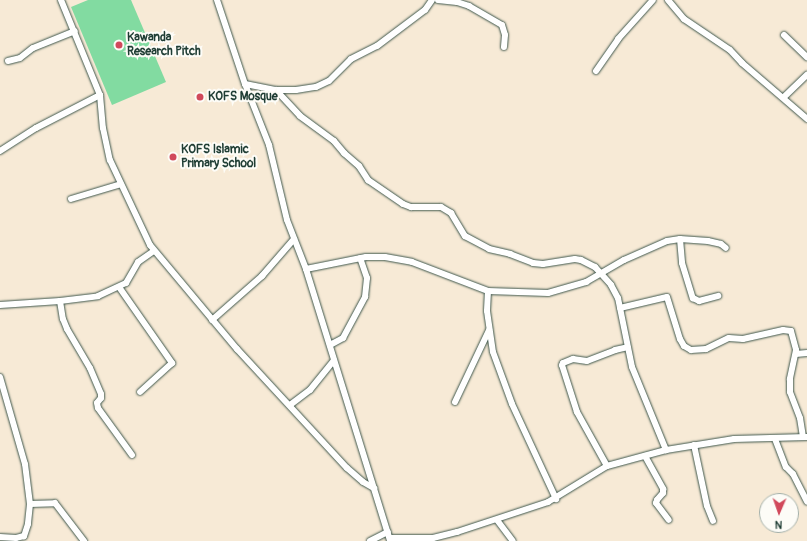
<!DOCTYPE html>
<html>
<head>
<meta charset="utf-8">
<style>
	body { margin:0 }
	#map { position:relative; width:807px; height:541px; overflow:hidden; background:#f7ead6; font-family:Pangolin,sans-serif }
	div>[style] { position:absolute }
	.green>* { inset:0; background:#82dba1 }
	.roads { filter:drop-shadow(0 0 1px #3f574c) drop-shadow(0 0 1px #3f574c) }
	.minor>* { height:6px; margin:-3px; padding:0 3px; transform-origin:3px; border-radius:3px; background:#fff }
	.dots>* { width:11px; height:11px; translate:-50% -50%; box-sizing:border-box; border:2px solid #fdfcf7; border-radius:50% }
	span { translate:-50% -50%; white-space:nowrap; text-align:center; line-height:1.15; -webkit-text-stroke:4px #fdfcf7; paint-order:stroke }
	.poi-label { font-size:12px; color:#1f3d34; font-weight:700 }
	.left { translate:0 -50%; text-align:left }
	.north { position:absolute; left:759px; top:493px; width:40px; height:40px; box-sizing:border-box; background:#fdfcf7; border:1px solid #a4b0a9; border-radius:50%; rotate:182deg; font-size:11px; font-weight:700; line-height:16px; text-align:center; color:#1f3d34 }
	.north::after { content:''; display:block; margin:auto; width:14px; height:18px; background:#d1495b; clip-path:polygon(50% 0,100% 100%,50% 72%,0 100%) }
</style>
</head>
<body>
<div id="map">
	<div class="green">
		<div style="clip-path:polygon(88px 0,131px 0,166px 82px,112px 105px,71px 7px)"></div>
	</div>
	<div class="roads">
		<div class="minor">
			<div style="left:61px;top:0;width:103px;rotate:67.7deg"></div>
			<div style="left:100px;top:95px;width:33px;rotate:85deg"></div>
			<div style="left:103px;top:128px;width:33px;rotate:78deg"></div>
			<div style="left:110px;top:160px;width:94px;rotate:64.8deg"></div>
			<div style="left:150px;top:245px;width:136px;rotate:50.1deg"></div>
			<div style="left:237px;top:349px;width:162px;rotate:47.3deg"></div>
			<div style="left:347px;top:468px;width:21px;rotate:41deg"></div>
			<div style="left:363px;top:482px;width:13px;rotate:29deg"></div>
			<div style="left:217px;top:0;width:89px;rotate:71.6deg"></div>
			<div style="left:245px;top:84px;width:66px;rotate:68.5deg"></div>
			<div style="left:269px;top:145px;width:77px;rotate:76.5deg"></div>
			<div style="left:287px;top:220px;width:53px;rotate:68.8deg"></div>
			<div style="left:306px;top:269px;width:285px;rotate:72.8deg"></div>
			<div style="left:438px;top:0;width:19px;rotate:6deg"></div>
			<div style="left:457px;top:2px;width:13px;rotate:18deg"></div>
			<div style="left:469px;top:6px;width:38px;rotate:30deg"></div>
			<div style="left:502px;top:25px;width:10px;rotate:73deg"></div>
			<div style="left:505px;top:35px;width:12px;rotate:95deg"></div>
			<div style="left:668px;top:0;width:25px;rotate:50deg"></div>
			<div style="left:684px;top:19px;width:55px;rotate:34deg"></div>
			<div style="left:730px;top:50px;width:18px;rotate:47deg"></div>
			<div style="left:742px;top:63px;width:86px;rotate:40.7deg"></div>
			<div style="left:784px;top:35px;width:32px;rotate:44deg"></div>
			<div style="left:8px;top:61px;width:12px;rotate:-14deg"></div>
			<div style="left:20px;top:58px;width:16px;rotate:-38deg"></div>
			<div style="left:33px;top:48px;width:45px;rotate:-22deg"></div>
			<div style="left:596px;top:71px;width:39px;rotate:-55deg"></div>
			<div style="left:618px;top:39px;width:52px;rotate:-48.1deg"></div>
			<div style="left:245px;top:84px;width:32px;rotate:11deg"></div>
			<div style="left:276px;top:90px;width:20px"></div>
			<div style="left:296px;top:90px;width:20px;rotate:-9deg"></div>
			<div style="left:316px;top:87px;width:14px;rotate:-25deg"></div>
			<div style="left:329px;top:81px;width:31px;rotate:-45deg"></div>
			<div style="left:351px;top:59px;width:29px;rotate:-27deg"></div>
			<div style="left:377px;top:46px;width:60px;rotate:-36.9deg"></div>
			<div style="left:425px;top:10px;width:12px;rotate:-55deg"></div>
			<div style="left:276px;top:90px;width:35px;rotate:47deg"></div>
			<div style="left:300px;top:116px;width:42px;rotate:36.3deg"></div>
			<div style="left:334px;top:141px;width:16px;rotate:50deg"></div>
			<div style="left:344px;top:153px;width:20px;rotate:41deg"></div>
			<div style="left:359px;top:166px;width:17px;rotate:57deg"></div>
			<div style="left:368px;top:180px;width:42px;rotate:34.4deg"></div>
			<div style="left:403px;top:204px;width:9px;rotate:21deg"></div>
			<div style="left:411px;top:207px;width:30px"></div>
			<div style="left:441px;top:207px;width:12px;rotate:31deg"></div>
			<div style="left:451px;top:213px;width:27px;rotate:59deg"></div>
			<div style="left:465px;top:236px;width:27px;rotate:28deg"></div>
			<div style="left:489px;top:249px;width:22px;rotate:13deg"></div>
			<div style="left:510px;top:254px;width:25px;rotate:21deg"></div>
			<div style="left:533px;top:263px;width:10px;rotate:6deg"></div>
			<div style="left:543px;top:264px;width:32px;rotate:-9deg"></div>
			<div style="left:575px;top:259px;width:6px;rotate:9deg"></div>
			<div style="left:581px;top:260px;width:16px;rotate:27deg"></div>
			<div style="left:595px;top:267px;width:24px;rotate:48deg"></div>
			<div style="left:611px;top:285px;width:15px;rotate:62deg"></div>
			<div style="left:618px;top:298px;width:70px;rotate:78.5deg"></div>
			<div style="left:632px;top:367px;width:90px;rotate:67.7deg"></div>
			<div style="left:784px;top:97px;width:32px;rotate:-44deg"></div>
			<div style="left:0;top:151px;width:43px;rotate:-32.6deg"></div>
			<div style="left:36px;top:128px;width:72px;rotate:-27.3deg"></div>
			<div style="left:71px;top:199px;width:52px;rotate:-16.7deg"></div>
			<div style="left:680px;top:239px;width:24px;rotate:85deg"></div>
			<div style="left:682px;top:263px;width:37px;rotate:73deg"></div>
			<div style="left:693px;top:298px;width:7px;rotate:27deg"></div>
			<div style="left:699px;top:301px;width:20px;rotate:-15deg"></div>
			<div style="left:306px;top:269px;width:61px;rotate:-11.3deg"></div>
			<div style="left:366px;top:257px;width:19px"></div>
			<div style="left:385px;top:257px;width:27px;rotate:10deg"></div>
			<div style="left:412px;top:262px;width:81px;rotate:20.9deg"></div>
			<div style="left:488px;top:291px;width:60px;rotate:1.9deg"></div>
			<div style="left:548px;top:293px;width:40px;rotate:-16deg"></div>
			<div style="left:586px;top:282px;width:44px;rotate:-30.1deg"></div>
			<div style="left:624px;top:260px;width:47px;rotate:-23.8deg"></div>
			<div style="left:667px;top:241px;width:13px;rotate:-9deg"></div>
			<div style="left:680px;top:239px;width:28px;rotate:4deg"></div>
			<div style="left:708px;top:241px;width:13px;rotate:13deg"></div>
			<div style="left:721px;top:244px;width:6px;rotate:39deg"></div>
			<div style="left:119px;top:287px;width:93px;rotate:55.1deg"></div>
			<div style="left:172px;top:363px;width:43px;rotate:137.8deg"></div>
			<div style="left:488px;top:291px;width:20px;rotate:93deg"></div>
			<div style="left:487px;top:311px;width:41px;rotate:81.7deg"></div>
			<div style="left:493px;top:352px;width:55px;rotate:69.9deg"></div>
			<div style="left:512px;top:404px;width:105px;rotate:65.1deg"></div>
			<div style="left:60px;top:301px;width:18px;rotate:81deg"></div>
			<div style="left:63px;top:319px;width:11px;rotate:68deg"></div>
			<div style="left:67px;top:329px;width:45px;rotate:59.5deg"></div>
			<div style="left:90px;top:368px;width:28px;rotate:67deg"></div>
			<div style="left:101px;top:394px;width:4px;rotate:90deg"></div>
			<div style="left:101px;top:398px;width:6px;rotate:129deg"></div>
			<div style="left:97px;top:403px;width:5px;rotate:79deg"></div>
			<div style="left:98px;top:408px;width:58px;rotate:54.1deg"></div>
			<div style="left:0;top:305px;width:60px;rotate:-3.8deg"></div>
			<div style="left:60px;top:301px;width:38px;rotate:-7deg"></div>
			<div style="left:98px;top:296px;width:31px;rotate:-25deg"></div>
			<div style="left:126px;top:283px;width:24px;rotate:-60deg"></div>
			<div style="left:138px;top:262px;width:19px;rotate:-35deg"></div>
			<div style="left:620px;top:308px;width:48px;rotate:-13.2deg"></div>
			<div style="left:667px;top:297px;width:44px;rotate:72.8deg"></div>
			<div style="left:680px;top:339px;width:8px;rotate:60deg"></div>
			<div style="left:684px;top:346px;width:8px;rotate:30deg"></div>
			<div style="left:691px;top:350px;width:15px;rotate:-4deg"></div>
			<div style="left:706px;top:349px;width:25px;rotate:-26deg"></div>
			<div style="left:729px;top:338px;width:14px;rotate:4deg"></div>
			<div style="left:743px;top:339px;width:41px;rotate:-12.7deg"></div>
			<div style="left:783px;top:330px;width:8px;rotate:7deg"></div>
			<div style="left:791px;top:331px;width:20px;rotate:75deg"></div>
			<div style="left:796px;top:350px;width:30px;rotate:102deg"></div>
			<div style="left:790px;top:379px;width:13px;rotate:90deg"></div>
			<div style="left:790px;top:392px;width:28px;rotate:69deg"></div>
			<div style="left:800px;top:418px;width:19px;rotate:81deg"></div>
			<div style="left:212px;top:320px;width:67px;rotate:-41.3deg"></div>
			<div style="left:262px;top:276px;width:49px;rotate:-49.1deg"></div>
			<div style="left:330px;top:345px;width:15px;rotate:-28deg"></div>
			<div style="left:343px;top:338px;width:47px;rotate:-61.8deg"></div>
			<div style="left:365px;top:297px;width:19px;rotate:-84deg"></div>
			<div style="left:367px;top:278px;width:21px;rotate:-109deg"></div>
			<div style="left:796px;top:354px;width:11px;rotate:-5deg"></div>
			<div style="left:0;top:377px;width:91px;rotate:74deg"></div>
			<div style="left:25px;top:464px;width:40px;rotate:82.9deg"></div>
			<div style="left:30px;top:504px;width:20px;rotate:96deg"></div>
			<div style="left:28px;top:524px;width:13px;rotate:108deg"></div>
			<div style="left:24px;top:536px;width:8px;rotate:166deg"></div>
			<div style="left:16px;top:538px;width:16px;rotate:-176deg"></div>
			<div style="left:455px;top:402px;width:80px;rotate:-64.7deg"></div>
			<div style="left:290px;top:405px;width:25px;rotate:-37deg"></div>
			<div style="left:310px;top:390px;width:38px;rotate:-51deg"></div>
			<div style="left:775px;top:439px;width:30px;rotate:69deg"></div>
			<div style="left:786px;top:467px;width:10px;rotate:45deg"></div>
			<div style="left:793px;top:474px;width:31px;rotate:63deg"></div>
			<div style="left:694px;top:445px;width:62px;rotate:78deg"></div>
			<div style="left:707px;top:506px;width:16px;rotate:68deg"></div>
			<div style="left:645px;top:456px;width:38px;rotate:61deg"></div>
			<div style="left:663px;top:489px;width:4px;rotate:90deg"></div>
			<div style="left:663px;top:493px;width:9px;rotate:131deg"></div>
			<div style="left:657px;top:500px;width:3px;rotate:108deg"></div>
			<div style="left:656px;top:503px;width:21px;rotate:53deg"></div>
			<div style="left:607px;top:466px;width:62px;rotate:-119.1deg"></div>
			<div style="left:577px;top:412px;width:49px;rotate:-107.7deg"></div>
			<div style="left:562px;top:365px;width:2px;rotate:-63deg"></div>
			<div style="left:563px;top:363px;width:11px;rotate:-22deg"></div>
			<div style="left:573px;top:359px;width:14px;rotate:8deg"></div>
			<div style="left:587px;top:361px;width:30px;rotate:-21deg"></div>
			<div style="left:615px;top:350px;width:13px;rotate:-13deg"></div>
			<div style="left:30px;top:504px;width:25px;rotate:-2deg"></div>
			<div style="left:55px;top:503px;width:48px;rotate:52.7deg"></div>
			<div style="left:497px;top:520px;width:26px;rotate:53deg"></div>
			<div style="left:390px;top:538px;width:43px"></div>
			<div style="left:433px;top:538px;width:25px;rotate:-14deg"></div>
			<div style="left:457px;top:532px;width:96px;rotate:-18.2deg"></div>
			<div style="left:548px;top:502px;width:69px;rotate:-31.4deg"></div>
			<div style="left:607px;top:466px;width:61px;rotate:-15.2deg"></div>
			<div style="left:666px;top:450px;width:69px;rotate:-9.2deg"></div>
			<div style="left:734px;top:439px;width:73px;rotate:-1.6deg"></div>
			<div style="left:370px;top:541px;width:20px;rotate:-27deg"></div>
		</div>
	</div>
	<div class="dots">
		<div style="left:119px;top:45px;background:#d1495b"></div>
		<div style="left:200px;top:97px;background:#d1495b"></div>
		<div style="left:173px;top:157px;background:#d1495b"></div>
	</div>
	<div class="poi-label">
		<span class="left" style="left:127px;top:45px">Kawanda<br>Research Pitch</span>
		<span class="left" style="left:208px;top:97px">KOFS Mosque</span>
		<span class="left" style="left:181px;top:157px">KOFS Islamic<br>Primary School</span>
	</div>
	<div class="north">N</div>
</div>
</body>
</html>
